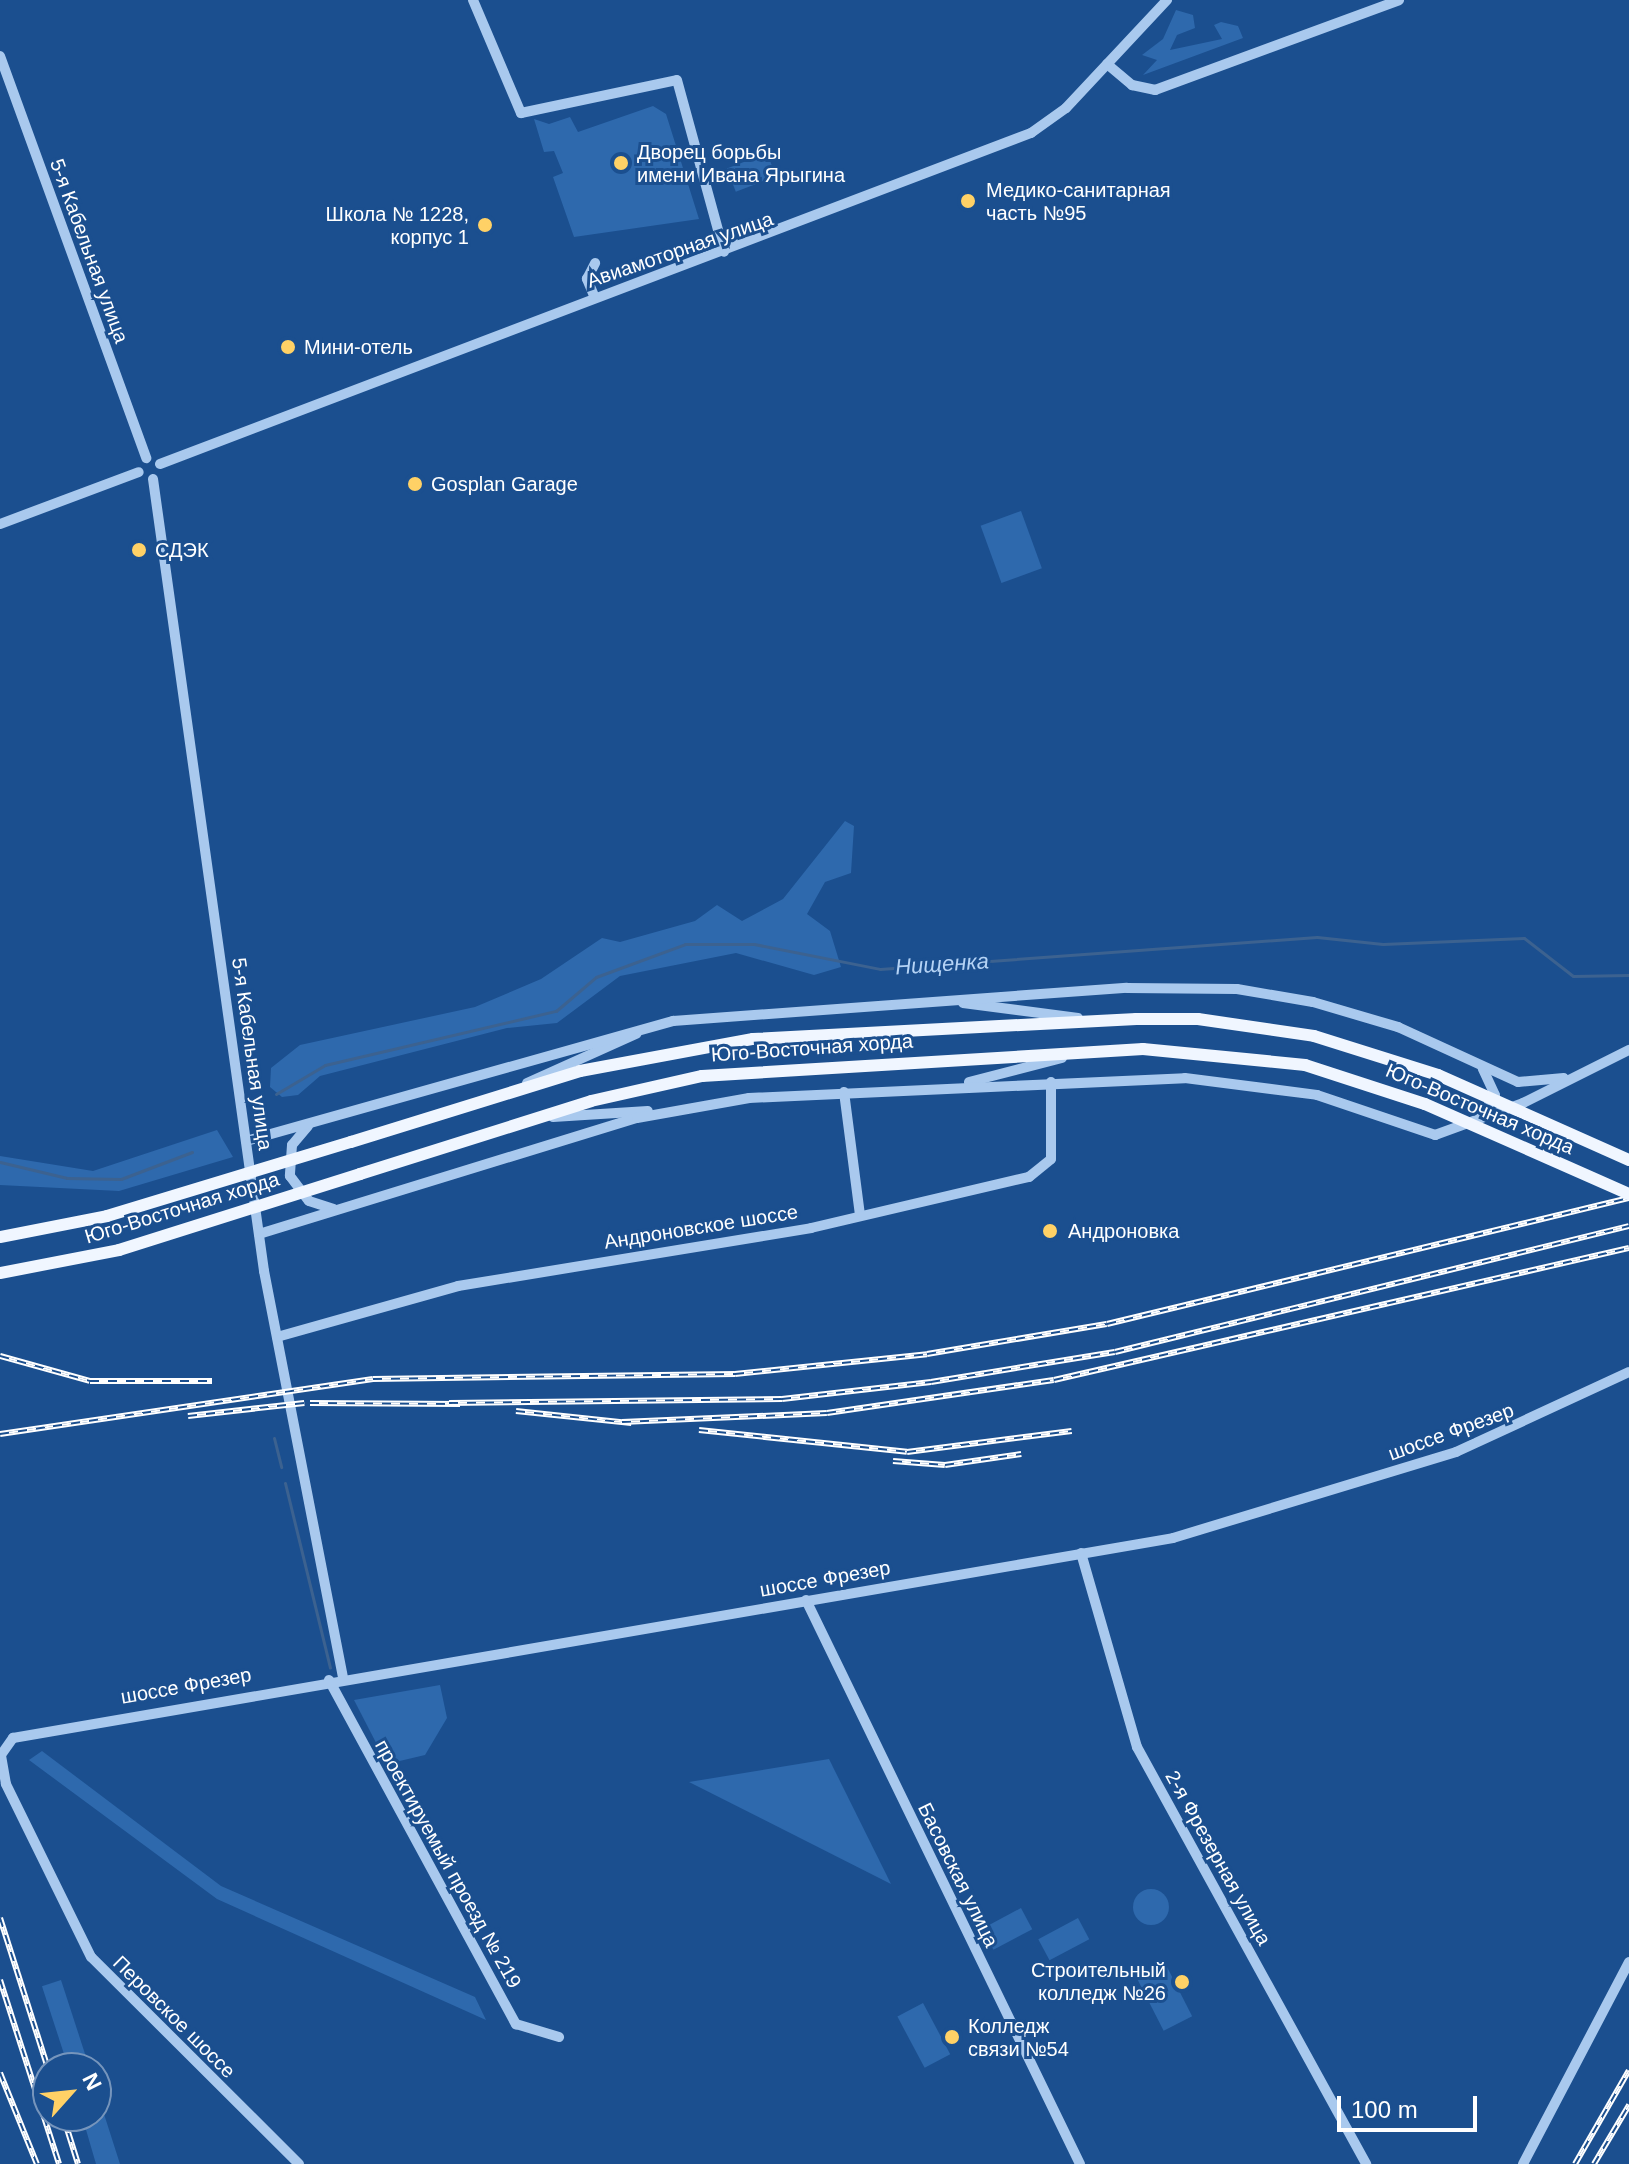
<!DOCTYPE html>
<html>
<head>
<meta charset="utf-8">
<style>
	body { margin:0 }
	#map { position:relative; width:1629px; height:2164px; overflow:hidden; background:#1b4f8f; font-family:Helvetica,sans-serif }
	div>[style] { position:absolute }
	.green>* { inset:0; background:#2e69ad; transform-origin:0 0 }
	.round { border-radius:50% }
	.stream>* { height:3px; margin:-1.5px; padding:0 1.5px; transform-origin:1.5px; border-radius:1.5px; background:#3c6290 }
	.minor>* { height:10px; margin:-5px; padding:0 5px; transform-origin:5px; border-radius:5px; background:#a9c9ee }
	.major>* { height:12px; margin:-6px; padding:0 6px; transform-origin:6px; border-radius:6px; background:#f0f6ff }
	.rail>* { height:6px; margin-top:-3px; transform-origin:0; background:repeating-linear-gradient(90deg,#1b4f8f 0 9px,#fff 0 18px); box-sizing:border-box; border-block:2px solid #fff }
	.major-bridge>* { height:12px; margin:-6px; padding:0 6px; transform-origin:6px; border-radius:6px; background:#f0f6ff }
	.dots>* { width:22px; height:22px; translate:-50% -50%; box-sizing:border-box; border:4px solid #1b4f8f; border-radius:50% }
	span { translate:-50% -50%; white-space:nowrap; text-align:center; line-height:1.15; -webkit-text-stroke:6px #1b4f8f; paint-order:stroke }
	.poi-label { font-size:20px; color:#fff }
	.left { translate:0 -50%; text-align:left }
	.right { translate:-100% -50%; text-align:right }
	.street-label { font-size:20px; color:#fff }
	.water-label { font-size:22px; color:#b5d3f5; font-style:italic }
	.north { position:absolute; left:32px; top:2052px; width:80px; height:80px; box-sizing:border-box; background:#1b4f8f; border:2px solid #7695bc; border-radius:50%; rotate:63deg; font-size:22px; font-weight:700; line-height:32px; text-align:center; color:#fff }
	.north::after { content:''; display:block; margin:auto; width:28px; height:36px; background:#ffd166; clip-path:polygon(50% 0,100% 100%,50% 72%,0 100%) }
	.scale { position:absolute; left:1337px; top:2096px; width:140px; height:36px; box-sizing:border-box; border:4px solid #fff; border-top:0; padding-left:10px; font-size:24px; line-height:28px; white-space:nowrap; color:#fff; -webkit-text-stroke:6px #1b4f8f; paint-order:stroke }
</style>
</head>
<body>
<div id="map">
	<div class="green">
		<div style="clip-path:polygon(1176px 10px,1193px 15px,1195px 28px,1177px 35px,1170px 50px,1222px 39px,1214px 25px,1221px 22px,1238px 26px,1243px 38px,1143px 75px,1157px 60px,1142px 55px,1163px 39px)"></div>
		<div style="clip-path:polygon(653px 106px,666px 114px,699px 219px,574px 237px,553px 177px,563px 173px,554px 151px,544px 152px,534px 119px,549px 124px,570px 117px,578px 132px)"></div>
		<div style="left:767px;top:153px;width:25px;height:43px;rotate:69deg"></div>
		<div style="left:1021px;top:511px;width:61px;height:43px;rotate:70deg"></div>
		<div style="clip-path:polygon(845px 821px,854px 826px,851px 873px,825px 882px,807px 914px,830px 931px,841px 967px,814px 975px,736px 953px,620px 976px,557px 1023px,507px 1028px,320px 1076px,298px 1095px,282px 1097px,270px 1087px,271px 1068px,300px 1045px,475px 1007px,541px 979px,602px 938px,620px 942px,695px 921px,717px 905px,742px 921px,783px 899px)"></div>
		<div style="clip-path:polygon(217px 1130px,233px 1157px,119px 1191px,0 1185px,0 1156px,93px 1171px)"></div>
		<div style="clip-path:polygon(440px 1685px,447px 1718px,425px 1755px,387px 1764px,354px 1700px)"></div>
		<div style="clip-path:polygon(42px 1751px,221px 1886px,475px 1997px,486px 2020px,217px 1899px,29px 1760px)"></div>
		<div style="clip-path:polygon(829px 1759px,891px 1884px,689px 1782px)"></div>
		<div class="round" style="left:1133px;top:1889px;width:36px;height:36px"></div>
		<div style="left:1021px;top:1908px;width:24px;height:44px;rotate:62deg"></div>
		<div style="left:1078px;top:1918px;width:24px;height:45px;rotate:62deg"></div>
		<div style="left:1164px;top:1961px;width:62px;height:32px;rotate:63deg"></div>
		<div style="left:61px;top:1980px;width:92px;height:20px;rotate:72deg"></div>
		<div style="left:923px;top:2003px;width:58px;height:29px;rotate:62deg"></div>
		<div style="clip-path:polygon(96px 2089px,120px 2164px,96px 2164px,82px 2116px,96px 2116px)"></div>
	</div>
	<div class="stream">
		<div style="left:276px;top:1094px;width:57px;rotate:-30.6deg"></div>
		<div style="left:325px;top:1065px;width:237px;rotate:-13.2deg"></div>
		<div style="left:556px;top:1011px;width:52px;rotate:-40.4deg"></div>
		<div style="left:596px;top:977px;width:95px;rotate:-20.3deg"></div>
		<div style="left:685px;top:944px;width:69px"></div>
		<div style="left:754px;top:944px;width:128px;rotate:11.2deg"></div>
		<div style="left:880px;top:969px;width:438px;rotate:-4.2deg"></div>
		<div style="left:1317px;top:937px;width:66px;rotate:6.1deg"></div>
		<div style="left:1383px;top:944px;width:141px;rotate:-2.4deg"></div>
		<div style="left:1524px;top:938px;width:62px;rotate:37.8deg"></div>
		<div style="left:1573px;top:976px;width:56px;rotate:-1deg"></div>
		<div style="left:0;top:1162px;width:69px;rotate:13.4deg"></div>
		<div style="left:67px;top:1178px;width:54px;rotate:1.1deg"></div>
		<div style="left:121px;top:1179px;width:76px;rotate:-20.8deg"></div>
		<div style="left:274px;top:1438px;width:30px;rotate:76deg"></div>
		<div style="left:285px;top:1483px;width:190px;rotate:76.3deg"></div>
	</div>
	<div class="minor">
		<div style="left:473px;top:0;width:123px;rotate:67deg"></div>
		<div style="left:521px;top:113px;width:159px;rotate:-11.9deg"></div>
		<div style="left:677px;top:80px;width:178px;rotate:74.7deg"></div>
		<div style="left:0;top:56px;width:428px;rotate:70deg"></div>
		<div style="left:1107px;top:64px;width:33px;rotate:40deg"></div>
		<div style="left:1132px;top:85px;width:24px;rotate:12deg"></div>
		<div style="left:1155px;top:90px;width:260px;rotate:-20.2deg"></div>
		<div style="left:595px;top:298px;width:21px;rotate:-113deg"></div>
		<div style="left:587px;top:279px;width:18px;rotate:-63deg"></div>
		<div style="left:160px;top:464px;width:932px;rotate:-20.81deg"></div>
		<div style="left:1031px;top:133px;width:43px;rotate:-35.5deg"></div>
		<div style="left:1066px;top:108px;width:148px;rotate:-46.9deg"></div>
		<div style="left:153px;top:479px;width:800px;rotate:82.02deg"></div>
		<div style="left:264px;top:1271px;width:415px;rotate:79deg"></div>
		<div style="left:0;top:524px;width:148px;rotate:-20.5deg"></div>
		<div style="left:963px;top:1003px;width:116px;rotate:7.4deg"></div>
		<div style="left:969px;top:1082px;width:96px;rotate:-14.5deg"></div>
		<div style="left:527px;top:1083px;width:120px;rotate:-24.2deg"></div>
		<div style="left:844px;top:1092px;width:124px;rotate:82.6deg"></div>
		<div style="left:553px;top:1117px;width:95px;rotate:-3.6deg"></div>
		<div style="left:1481px;top:1117px;width:26px;rotate:-58deg"></div>
		<div style="left:1495px;top:1095px;width:29px;rotate:-115deg"></div>
		<div style="left:308px;top:1126px;width:25px;rotate:130deg"></div>
		<div style="left:292px;top:1145px;width:31px;rotate:94deg"></div>
		<div style="left:290px;top:1176px;width:31px;rotate:53deg"></div>
		<div style="left:309px;top:1201px;width:26px;rotate:18deg"></div>
		<div style="left:246px;top:1141px;width:444px;rotate:-15.7deg"></div>
		<div style="left:673px;top:1021px;width:455px;rotate:-4.2deg"></div>
		<div style="left:1127px;top:988px;width:110px;rotate:0.5deg"></div>
		<div style="left:1237px;top:989px;width:77px;rotate:9.7deg"></div>
		<div style="left:1313px;top:1002px;width:89px;rotate:16.4deg"></div>
		<div style="left:1398px;top:1027px;width:132px;rotate:24.6deg"></div>
		<div style="left:1518px;top:1082px;width:46px;rotate:-5deg"></div>
		<div style="left:259px;top:1234px;width:395px;rotate:-17.1deg"></div>
		<div style="left:637px;top:1118px;width:114px;rotate:-10.1deg"></div>
		<div style="left:749px;top:1098px;width:436px;rotate:-2.6deg"></div>
		<div style="left:1185px;top:1078px;width:133px;rotate:7.3deg"></div>
		<div style="left:1317px;top:1095px;width:125px;rotate:18.7deg"></div>
		<div style="left:1435px;top:1135px;width:94px;rotate:-20deg"></div>
		<div style="left:1523px;top:1103px;width:119px;rotate:-26.6deg"></div>
		<div style="left:277px;top:1337px;width:188px;rotate:-15.7deg"></div>
		<div style="left:458px;top:1286px;width:358px;rotate:-9.3deg"></div>
		<div style="left:811px;top:1228px;width:224px;rotate:-13.2deg"></div>
		<div style="left:1029px;top:1177px;width:28px;rotate:-39deg"></div>
		<div style="left:1051px;top:1159px;width:77px;rotate:-90deg"></div>
		<div style="left:1081px;top:1553px;width:202px;rotate:73.9deg"></div>
		<div style="left:1137px;top:1747px;width:476px;rotate:61.2deg"></div>
		<div style="left:806px;top:1600px;width:627px;rotate:64.09deg"></div>
		<div style="left:329px;top:1680px;width:392px;rotate:61.5deg"></div>
		<div style="left:516px;top:2024px;width:45px;rotate:16.8deg"></div>
		<div style="left:299px;top:2164px;width:293px;rotate:-135.1deg"></div>
		<div style="left:91px;top:1957px;width:193px;rotate:-116.2deg"></div>
		<div style="left:6px;top:1784px;width:29px;rotate:-100deg"></div>
		<div style="left:1px;top:1755px;width:21px;rotate:-55deg"></div>
		<div style="left:13px;top:1738px;width:1177px;rotate:-9.78deg"></div>
		<div style="left:1173px;top:1538px;width:296px;rotate:-16.9deg"></div>
		<div style="left:1456px;top:1452px;width:191px;rotate:-24.8deg"></div>
		<div style="left:1523px;top:2164px;width:228px;rotate:-62.3deg"></div>
	</div>
	<div class="major">
		<div style="left:351px;top:1142px;width:240px;rotate:-17.2deg"></div>
		<div style="left:580px;top:1071px;width:176px;rotate:-10.5deg"></div>
		<div style="left:753px;top:1039px;width:384px;rotate:-3deg"></div>
		<div style="left:1136px;top:1019px;width:62px"></div>
		<div style="left:1198px;top:1019px;width:117px;rotate:8.3deg"></div>
		<div style="left:360px;top:1174px;width:242px;rotate:-17.5deg"></div>
		<div style="left:591px;top:1101px;width:114px;rotate:-12.7deg"></div>
		<div style="left:702px;top:1076px;width:442px;rotate:-3.5deg"></div>
		<div style="left:1143px;top:1049px;width:163px;rotate:5.6deg"></div>
	</div>
	<div class="rail">
		<div style="left:0;top:1356px;width:93px;rotate:15.5deg"></div>
		<div style="left:90px;top:1381px;width:122px"></div>
		<div style="left:310px;top:1403px;width:150px;rotate:0.4deg"></div>
		<div style="left:449px;top:1403px;width:333px;rotate:-0.7deg"></div>
		<div style="left:782px;top:1399px;width:150px;rotate:-6.5deg"></div>
		<div style="left:931px;top:1382px;width:186px;rotate:-9.3deg"></div>
		<div style="left:1115px;top:1352px;width:529px;rotate:-13.77deg"></div>
		<div style="left:516px;top:1411px;width:116px;rotate:6deg"></div>
		<div style="left:188px;top:1416px;width:117px;rotate:-6.4deg"></div>
		<div style="left:622px;top:1422px;width:205px;rotate:-2.5deg"></div>
		<div style="left:827px;top:1413px;width:229px;rotate:-8.3deg"></div>
		<div style="left:1054px;top:1380px;width:590px;rotate:-12.93deg"></div>
		<div style="left:699px;top:1430px;width:209px;rotate:6deg"></div>
		<div style="left:907px;top:1452px;width:166px;rotate:-7.3deg"></div>
		<div style="left:0;top:1434px;width:377px;rotate:-8.4deg"></div>
		<div style="left:373px;top:1379px;width:362px;rotate:-0.8deg"></div>
		<div style="left:735px;top:1374px;width:193px;rotate:-5.9deg"></div>
		<div style="left:927px;top:1354px;width:182px;rotate:-9.5deg"></div>
		<div style="left:1107px;top:1324px;width:537px;rotate:-13.57deg"></div>
		<div style="left:893px;top:1461px;width:52px;rotate:4.4deg"></div>
		<div style="left:945px;top:1465px;width:77px;rotate:-8.2deg"></div>
		<div style="left:0;top:1918px;width:157px;rotate:72.3deg"></div>
		<div style="left:0;top:1980px;width:193px;rotate:72.2deg"></div>
		<div style="left:0;top:2073px;width:98px;rotate:67.9deg"></div>
		<div style="left:63px;top:2116px;width:50px;rotate:72.6deg"></div>
		<div style="left:1575px;top:2164px;width:108px;rotate:-60.1deg"></div>
		<div style="left:1594px;top:2164px;width:69px;rotate:-59.3deg"></div>
	</div>
	<div class="major-bridge">
		<div style="left:1314px;top:1036px;width:130px;rotate:17.5deg"></div>
		<div style="left:1438px;top:1075px;width:209px;rotate:24deg"></div>
		<div style="left:1305px;top:1065px;width:126px;rotate:18deg"></div>
		<div style="left:1425px;top:1104px;width:223px;rotate:23.8deg"></div>
		<div style="left:0;top:1237px;width:109px;rotate:-11.1deg"></div>
		<div style="left:107px;top:1216px;width:255px;rotate:-16.9deg"></div>
		<div style="left:0;top:1273px;width:121px;rotate:-10.9deg"></div>
		<div style="left:119px;top:1250px;width:253px;rotate:-17.5deg"></div>
	</div>
	<div class="dots">
		<div style="left:621px;top:163px;background:#ffd166"></div>
		<div style="left:968px;top:201px;background:#ffd166"></div>
		<div style="left:485px;top:225px;background:#ffd166"></div>
		<div style="left:288px;top:347px;background:#ffd166"></div>
		<div style="left:415px;top:484px;background:#ffd166"></div>
		<div style="left:139px;top:550px;background:#ffd166"></div>
		<div style="left:1050px;top:1231px;background:#ffd166"></div>
		<div style="left:1182px;top:1982px;background:#ffd166"></div>
		<div style="left:952px;top:2037px;background:#ffd166"></div>
	</div>
	<div class="poi-label">
		<span class="left" style="left:637px;top:164px">Дворец борьбы<br>имени Ивана Ярыгина</span>
		<span class="left" style="left:986px;top:202px">Медико-санитарная<br>часть №95</span>
		<span class="right" style="left:469px;top:226px">Школа № 1228,<br>корпус 1</span>
		<span class="left" style="left:304px;top:347px">Мини-отель</span>
		<span class="left" style="left:431px;top:484px">Gosplan Garage</span>
		<span class="left" style="left:155px;top:550px">СДЭК</span>
		<span class="left" style="left:1068px;top:1231px">Андроновка</span>
		<span class="right" style="left:1166px;top:1982px">Строительный<br>колледж №26</span>
		<span class="left" style="left:968px;top:2038px">Колледж<br>связи №54</span>
	</div>
	<div class="street-label">
		<span style="left:680px;top:250px;rotate:-19deg">Авиамоторная улица</span>
		<span style="left:89px;top:251px;rotate:70deg">5-я Кабельная улица</span>
		<span style="left:812px;top:1048px;rotate:-4deg">Юго-Восточная хорда</span>
		<span style="left:252px;top:1054px;rotate:82deg">5-я Кабельная улица</span>
		<span style="left:1480px;top:1109px;rotate:23deg">Юго-Восточная хорда</span>
		<span style="left:182px;top:1208px;rotate:-17deg">Юго-Восточная хорда</span>
		<span style="left:701px;top:1227px;rotate:-9deg">Андроновское шоссе</span>
		<span style="left:1451px;top:1432px;rotate:-20deg">шоссе Фрезер</span>
		<span style="left:825px;top:1579px;rotate:-10deg">шоссе Фрезер</span>
		<span style="left:186px;top:1686px;rotate:-10deg">шоссе Фрезер</span>
		<span style="left:1218px;top:1858px;rotate:61deg">2-я Фрезерная улица</span>
		<span style="left:448px;top:1864px;rotate:61deg">проектируемый проезд № 219</span>
		<span style="left:958px;top:1875px;rotate:64deg">Басовская улица</span>
		<span style="left:174px;top:2017px;rotate:45deg">Перовское шоссе</span>
	</div>
	<div class="water-label">
		<span style="left:942px;top:964px;rotate:-4deg">Нищенка</span>
	</div>
	<div class="north">N</div>
	<div class="scale">100 m</div>
</div>
</body>
</html>
